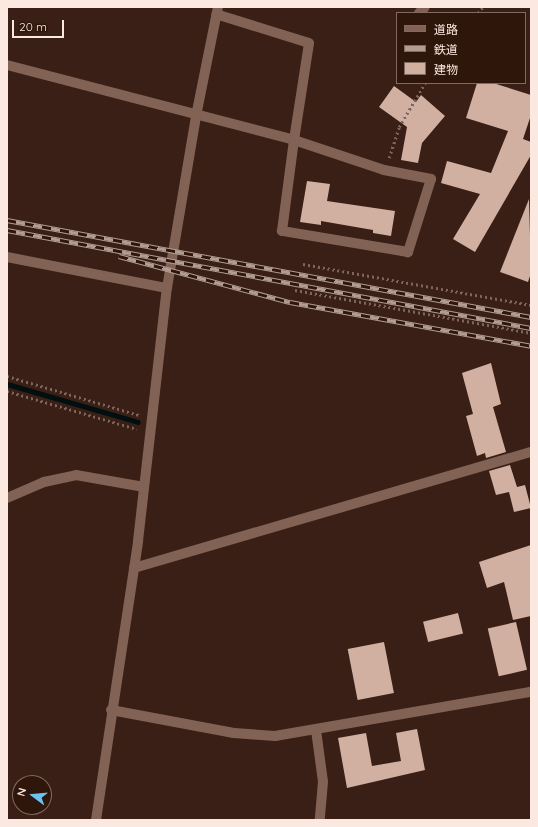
<!DOCTYPE html>
<html>
<head>
<meta charset="utf-8">
<style>
	body { margin:0 }
	#map { position:relative; width:538px; height:827px; overflow:hidden; background:#391f15; font-family:Quicksand,"Noto Sans JP",sans-serif }
	div>[style] { position:absolute }
	.stream>* { height:5px; margin:-2.5px; padding:0 2.5px; transform-origin:2.5px; border-radius:2.5px; background:#020f10 }
	.building>* { inset:0; background:#d1afa1; transform-origin:0 0 }
	.path>* { height:2.5px; margin-top:-1.25px; transform-origin:0; background:repeating-linear-gradient(90deg,#7d655c 0 2px,transparent 0 5px) }
	.street>* { height:10px; margin:-5px; padding:0 5px; transform-origin:5px; border-radius:5px; background:#826254 }
	.rail>* { height:4.5px; margin-top:-2.25px; transform-origin:0; background:repeating-linear-gradient(90deg,#2f160b 0 9px,#b29d95 0 18px); box-sizing:border-box; border-block:1px solid #b29d95 }
	span { translate:-50% -50%; white-space:nowrap; text-align:center; line-height:1.15; -webkit-text-stroke:4px #2f160b; paint-order:stroke }
	.frame { position:absolute; inset:0; border:8px solid #fae8e1; pointer-events:none }
	.legend { position:absolute; left:396px; top:12px; width:130px; height:72px; box-sizing:border-box; background:#2f160b; border:1px solid #806a61; margin:0; padding:5px 7px; list-style:none; font-size:12px; color:#fae8e1 }
	.legend li { display:flex; align-items:center; gap:8px; height:20px }
	.legend b { width:20px; border:1px solid #806a61 }
	.north { position:absolute; left:12px; top:775px; width:40px; height:40px; box-sizing:border-box; background:#2f160b; border:1px solid #806a61; border-radius:50%; rotate:286deg; font-size:11px; font-weight:700; line-height:16px; text-align:center; color:#fae8e1 }
	.north::after { content:''; display:block; margin:auto; width:14px; height:18px; background:#6dc2f3; clip-path:polygon(50% 0,100% 100%,50% 72%,0 100%) }
	.scale { position:absolute; left:12px; top:20px; width:52px; height:18px; box-sizing:border-box; border:2px solid #fae8e1; border-top:0; padding-left:5px; font-size:12px; line-height:14px; white-space:nowrap; color:#fae8e1; -webkit-text-stroke:3px #2f160b; paint-order:stroke }
</style>
</head>
<body>
<div id="map">
	<div class="stream">
		<div style="left:7px;top:384px;width:136px;rotate:16.2deg"></div>
	</div>
	<div class="building">
		<div style="clip-path:polygon(477px 83px,493px 83px,531px 95px,531px 115px,523px 139px,531px 142px,531px 155px,475px 252px,453px 239px,480px 194px,441px 183px,447px 161px,491px 173px,508px 131px,466px 118px)"></div>
		<div style="clip-path:polygon(394px 86px,416px 102px,421px 95px,445px 116px,422px 143px,418px 163px,401px 160px,407px 127px,379px 107px)"></div>
		<div style="clip-path:polygon(307px 181px,330px 184px,327px 201px,395px 211px,391px 236px,373px 233px,373px 230px,321px 221px,321px 225px,300px 222px)"></div>
		<div style="clip-path:polygon(529px 199px,531px 273px,528px 282px,500px 272px)"></div>
		<div style="clip-path:polygon(491px 363px,501px 404px,493px 407px,506px 452px,486px 458px,485px 453px,477px 456px,466px 416px,473px 414px,462px 373px)"></div>
		<div style="clip-path:polygon(510px 465px,517px 487px,525px 485px,531px 508px,514px 512px,509px 492px,496px 495px,489px 471px)"></div>
		<div style="clip-path:polygon(531px 545px,531px 616px,513px 620px,504px 582px,487px 588px,479px 562px)"></div>
		<div style="left:458px;top:613px;width:21px;height:36px;rotate:76deg"></div>
		<div style="left:516px;top:622px;width:49px;height:29px;rotate:77deg"></div>
		<div style="left:384px;top:642px;width:52px;height:37px;rotate:79deg"></div>
		<div style="clip-path:polygon(417px 729px,425px 770px,347px 788px,338px 738px,366px 733px,372px 766px,401px 761px,396px 733px)"></div>
	</div>
	<div class="path">
		<div style="left:478px;top:13px;width:8px;rotate:-50deg"></div>
		<div style="left:389px;top:158px;width:33px;rotate:-72deg"></div>
		<div style="left:399px;top:127px;width:51px;rotate:-59.4deg"></div>
		<div style="left:303px;top:264px;width:232px;rotate:10.2deg"></div>
		<div style="left:295px;top:290px;width:240px;rotate:10.3deg"></div>
		<div style="left:7px;top:376px;width:138px;rotate:16.5deg"></div>
		<div style="left:7px;top:391px;width:135px;rotate:16.3deg"></div>
	</div>
	<div class="street">
		<div style="left:419px;top:13px;width:8px;rotate:-45deg"></div>
		<div style="left:7px;top:65px;width:297px;rotate:14.6deg"></div>
		<div style="left:294px;top:140px;width:95px;rotate:18.4deg"></div>
		<div style="left:384px;top:170px;width:48px;rotate:10.8deg"></div>
		<div style="left:431px;top:179px;width:77px;rotate:107.5deg"></div>
		<div style="left:408px;top:252px;width:128px;rotate:-170.5deg"></div>
		<div style="left:282px;top:231px;width:92px;rotate:-82.5deg"></div>
		<div style="left:294px;top:140px;width:98px;rotate:-81.2deg"></div>
		<div style="left:309px;top:43px;width:97px;rotate:-162.7deg"></div>
		<div style="left:7px;top:257px;width:163px;rotate:11deg"></div>
		<div style="left:7px;top:498px;width:40px;rotate:-23.4deg"></div>
		<div style="left:44px;top:482px;width:33px;rotate:-12deg"></div>
		<div style="left:76px;top:475px;width:69px;rotate:10deg"></div>
		<div style="left:134px;top:568px;width:414px;rotate:-16.3deg"></div>
		<div style="left:111px;top:710px;width:125px;rotate:10.6deg"></div>
		<div style="left:234px;top:733px;width:41px;rotate:4.2deg"></div>
		<div style="left:275px;top:736px;width:260px;rotate:-9.8deg"></div>
		<div style="left:316px;top:730px;width:52px;rotate:82.3deg"></div>
		<div style="left:323px;top:782px;width:38px;rotate:95deg"></div>
		<div style="left:96px;top:820px;width:282px;rotate:-81.4deg"></div>
		<div style="left:138px;top:541px;width:255px;rotate:-83.5deg"></div>
		<div style="left:167px;top:288px;width:174px;rotate:-80.4deg"></div>
		<div style="left:196px;top:116px;width:111px;rotate:-78.6deg"></div>
	</div>
	<div class="rail">
		<div style="left:7px;top:220px;width:533px;rotate:10.49deg"></div>
		<div style="left:7px;top:230px;width:533px;rotate:10.59deg"></div>
		<div style="left:119px;top:256px;width:177px;rotate:15.1deg"></div>
		<div style="left:290px;top:302px;width:245px;rotate:10.3deg"></div>
	</div>
	<div class="frame"></div>
	<ul class="legend">
	<li><b style="height:5px;background:#826254"></b>道路</li>
	<li><b style="height:5px;background:#b29d95"></b>鉄道</li>
	<li><b style="height:11px;background:#d1afa1"></b>建物</li>
	</ul>
	<div class="north">N</div>
	<div class="scale">20 m</div>
</div>
</body>
</html>
